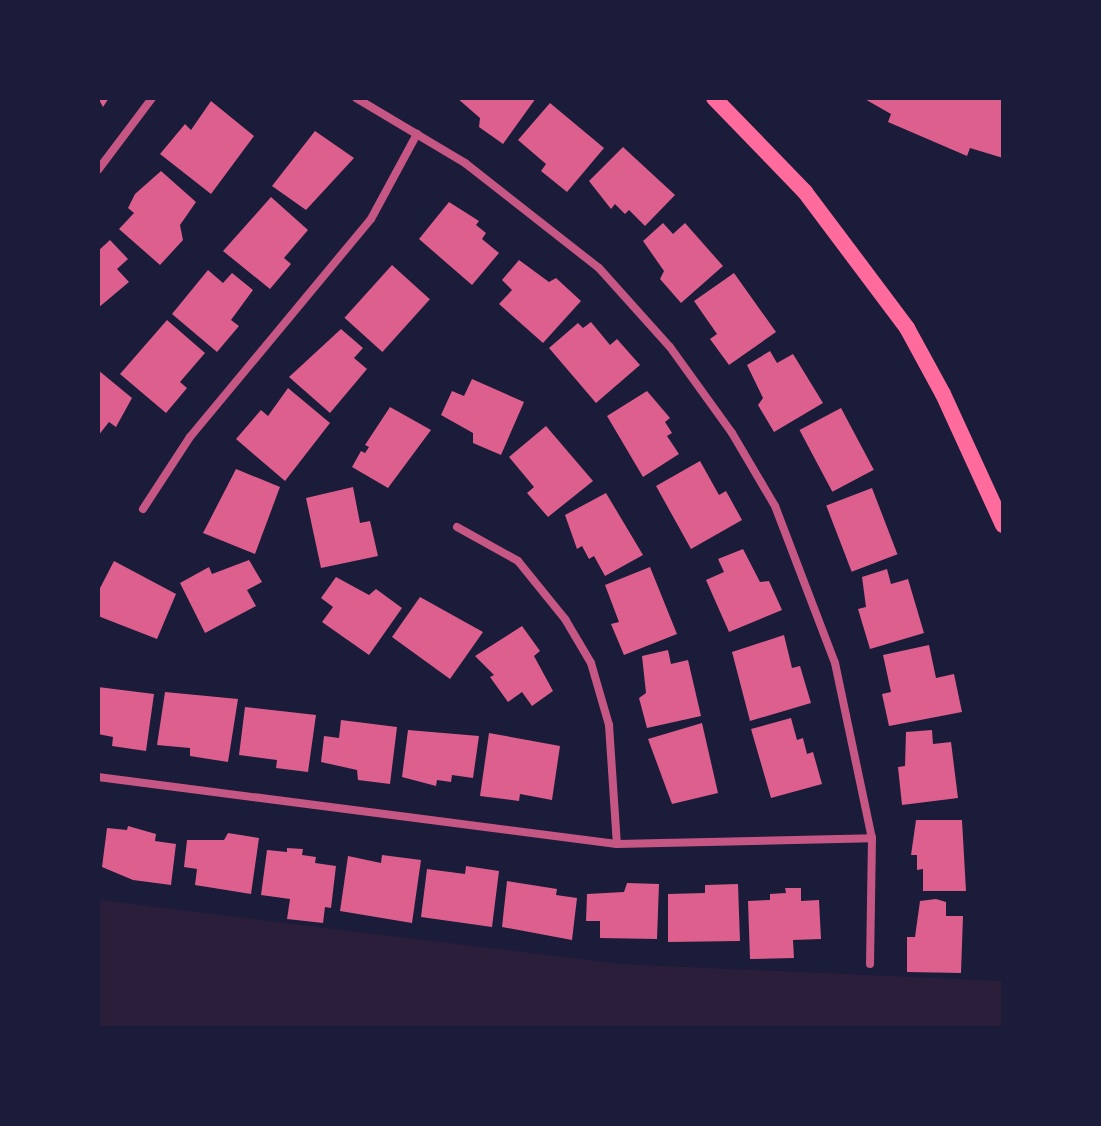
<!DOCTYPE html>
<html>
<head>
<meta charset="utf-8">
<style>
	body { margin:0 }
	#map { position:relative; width:1101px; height:1126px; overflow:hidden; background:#1b1b3a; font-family:"Space Grotesk",sans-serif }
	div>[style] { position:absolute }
	.green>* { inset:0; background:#2a1e3b }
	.building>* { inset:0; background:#dd5f8e; transform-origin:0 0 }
	.minor>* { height:8px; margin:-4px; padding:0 4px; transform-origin:4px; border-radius:4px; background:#c65784 }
	.secondary>* { height:16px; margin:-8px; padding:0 8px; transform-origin:8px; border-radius:8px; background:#ff6b9d }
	span { translate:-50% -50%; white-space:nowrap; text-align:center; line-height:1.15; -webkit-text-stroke:6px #1b1b3a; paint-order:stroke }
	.frame { position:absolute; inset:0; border:100px solid #1b1b3a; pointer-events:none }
</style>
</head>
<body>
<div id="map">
	<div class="green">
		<div style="clip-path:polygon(98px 900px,620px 964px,1003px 981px,1003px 1028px,98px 1028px)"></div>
	</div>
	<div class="building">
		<div style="clip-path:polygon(98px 98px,109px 98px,103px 107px)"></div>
		<div style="clip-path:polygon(457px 98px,536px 98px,503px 144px,479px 127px,480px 118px)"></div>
		<div style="clip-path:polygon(863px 98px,1003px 98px,1003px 158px,970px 148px,967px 156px,888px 122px,891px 114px)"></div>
		<div style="clip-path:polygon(211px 101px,254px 136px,211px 194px,160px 154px,185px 124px,191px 130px)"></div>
		<div style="clip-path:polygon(550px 103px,604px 148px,567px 192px,541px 171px,546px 164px,518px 140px)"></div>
		<div style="clip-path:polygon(315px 131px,354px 158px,306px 210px,272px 186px)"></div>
		<div style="clip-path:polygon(623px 147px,675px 195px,645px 226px,629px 210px,625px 214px,615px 204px,611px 209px,589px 181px)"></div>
		<div style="clip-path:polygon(161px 171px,196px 202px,180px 225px,183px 240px,160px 265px,119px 229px,134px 213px,128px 208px,135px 194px)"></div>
		<div style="clip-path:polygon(271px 197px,308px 230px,284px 258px,291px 264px,270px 289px,223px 251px)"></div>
		<div style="clip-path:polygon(449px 202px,479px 221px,476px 225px,486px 233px,482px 239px,499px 253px,472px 285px,419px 239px)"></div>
		<div style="clip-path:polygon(663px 223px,673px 234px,685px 223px,723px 266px,681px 303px,660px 279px,664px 271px,643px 241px)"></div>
		<div style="clip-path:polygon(110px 240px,128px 259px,117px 269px,129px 282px,98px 308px,98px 251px)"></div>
		<div style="clip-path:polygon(519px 260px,549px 282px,556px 278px,581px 301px,543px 343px,499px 304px,512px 290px,502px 280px)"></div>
		<div style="left:392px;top:265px;width:51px;height:71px;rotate:42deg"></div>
		<div style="clip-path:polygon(208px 270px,223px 283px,232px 273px,253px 290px,231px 320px,239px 326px,217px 352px,172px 314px)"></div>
		<div style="clip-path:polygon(734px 273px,776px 332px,729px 365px,710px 339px,717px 334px,694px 301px)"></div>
		<div style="clip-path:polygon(167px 320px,205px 353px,180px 382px,187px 388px,166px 413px,120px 374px)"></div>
		<div style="clip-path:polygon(591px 322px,610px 345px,617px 339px,640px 365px,596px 403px,549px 348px,578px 323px,583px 328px)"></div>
		<div style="clip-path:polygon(341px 329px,363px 348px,354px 358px,367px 369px,330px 413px,289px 377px)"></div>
		<div style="clip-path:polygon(770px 351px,777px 363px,793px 354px,823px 403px,774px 432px,758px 405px,763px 398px,747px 365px)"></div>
		<div style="clip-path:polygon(98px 370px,132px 398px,116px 427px,109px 422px,98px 436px)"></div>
		<div style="clip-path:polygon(472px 379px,524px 402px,501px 455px,473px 443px,473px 433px,441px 415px,452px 391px,464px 396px)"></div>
		<div style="clip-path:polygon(288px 388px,330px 423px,285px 481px,236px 439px,261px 410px,268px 416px)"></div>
		<div style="clip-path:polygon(647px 391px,670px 418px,665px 422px,672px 433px,667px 436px,679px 454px,643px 477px,607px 416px)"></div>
		<div style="clip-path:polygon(390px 407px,431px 430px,388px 488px,352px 467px,361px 451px,365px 453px,369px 447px,365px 445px)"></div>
		<div style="left:841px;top:408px;width:70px;height:47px;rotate:62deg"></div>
		<div style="clip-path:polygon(546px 426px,593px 481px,548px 517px,527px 493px,534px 487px,509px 457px)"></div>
		<div style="clip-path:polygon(700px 461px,719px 495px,726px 491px,742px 520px,691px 549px,656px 486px)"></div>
		<div style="clip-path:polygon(236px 469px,280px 487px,255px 554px,203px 533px)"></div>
		<div style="clip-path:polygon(353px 487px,360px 523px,370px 521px,378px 556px,321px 568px,306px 498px)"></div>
		<div style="left:872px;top:488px;width:71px;height:49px;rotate:69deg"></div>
		<div style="clip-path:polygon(606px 493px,643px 555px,605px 576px,594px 556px,589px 559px,582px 546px,577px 549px,565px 515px)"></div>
		<div style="clip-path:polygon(743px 549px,760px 582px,769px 581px,782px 610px,729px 632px,706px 580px,724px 572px,718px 559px)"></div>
		<div style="clip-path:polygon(249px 560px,262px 582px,247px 590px,256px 606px,205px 633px,180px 583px,209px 567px,212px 574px)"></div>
		<div style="clip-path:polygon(114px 561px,176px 594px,157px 639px,98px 616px,98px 592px)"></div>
		<div style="clip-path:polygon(650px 567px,677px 634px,624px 655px,611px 624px,619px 622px,605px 585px)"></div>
		<div style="clip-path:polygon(887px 569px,891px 584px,908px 579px,924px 633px,870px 649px,858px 609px,866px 607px,862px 577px)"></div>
		<div style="clip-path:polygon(336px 577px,369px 595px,376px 589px,402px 608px,369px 655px,322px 622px,333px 607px,321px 598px)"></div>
		<div style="clip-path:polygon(420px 597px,483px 632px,450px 679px,392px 637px)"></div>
		<div style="clip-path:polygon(522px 626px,540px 651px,534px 656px,553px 691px,532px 706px,522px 692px,508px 702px,490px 677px,494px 675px,475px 656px)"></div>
		<div style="clip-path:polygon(784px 635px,792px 668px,800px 666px,811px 703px,750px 721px,732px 652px)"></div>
		<div style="clip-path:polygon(929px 645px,936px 678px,954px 674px,962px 712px,889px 726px,882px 694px,891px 692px,883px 655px)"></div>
		<div style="clip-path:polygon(668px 650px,671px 664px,688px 660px,701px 716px,647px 728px,639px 698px,646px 693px,642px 656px)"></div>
		<div style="clip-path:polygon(98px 687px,154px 694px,146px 751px,112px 746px,113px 737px,98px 734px)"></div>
		<div style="clip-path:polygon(165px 692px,238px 699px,228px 762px,190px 756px,190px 748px,157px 745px)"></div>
		<div style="clip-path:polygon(245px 707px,316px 715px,308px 772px,276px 768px,277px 760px,239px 755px)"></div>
		<div style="clip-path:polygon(791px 718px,797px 740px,803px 738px,807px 754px,813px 752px,822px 784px,771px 798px,751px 729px)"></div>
		<div style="clip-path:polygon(341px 720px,397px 727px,390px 784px,358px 780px,357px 770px,321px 762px,324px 736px,339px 738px)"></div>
		<div style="clip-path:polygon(702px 723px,718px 793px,672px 804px,648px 739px)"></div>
		<div style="clip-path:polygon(408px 730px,479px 736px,473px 778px,452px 775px,451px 782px,437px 780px,436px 786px,402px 777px)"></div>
		<div style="clip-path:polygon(932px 730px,933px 744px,951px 742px,958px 798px,902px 805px,898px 767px,905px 766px,906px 732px)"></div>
		<div style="clip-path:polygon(489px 733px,560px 746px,552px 800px,520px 794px,519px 801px,480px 796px)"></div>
		<div style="clip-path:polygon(916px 820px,962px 820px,966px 891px,923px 891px,923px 869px,917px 870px,917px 855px,911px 855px)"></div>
		<div style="clip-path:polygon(128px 826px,156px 834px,155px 841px,176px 844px,171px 885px,133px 880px,102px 867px,107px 828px,127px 830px)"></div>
		<div style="clip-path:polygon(228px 833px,259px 838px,251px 894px,195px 885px,197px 869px,184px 867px,187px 840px,224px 840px)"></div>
		<div style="clip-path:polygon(287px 848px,303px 849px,302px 855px,316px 857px,315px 863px,336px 866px,331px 908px,325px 907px,323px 923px,287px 919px,290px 899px,261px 895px,267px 850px,287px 852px)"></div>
		<div style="clip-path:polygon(382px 855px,421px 860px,412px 923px,340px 911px,348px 856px,381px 863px)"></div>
		<div style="clip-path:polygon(466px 866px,499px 871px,492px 927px,421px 917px,427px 869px,465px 874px)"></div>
		<div style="clip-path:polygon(507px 881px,557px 889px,556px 895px,577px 898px,572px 940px,502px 927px)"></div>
		<div style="clip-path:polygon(627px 883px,659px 884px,657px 939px,600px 938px,600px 921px,586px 921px,587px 894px,624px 892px)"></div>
		<div style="clip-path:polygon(738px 884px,740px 941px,668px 942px,668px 894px,705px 893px,705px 885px)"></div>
		<div style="clip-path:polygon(785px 888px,801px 888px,801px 901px,819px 900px,821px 939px,793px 940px,794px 958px,750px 959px,748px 901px,770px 900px,770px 894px,786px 893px)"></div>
		<div style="clip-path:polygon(936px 899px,946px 902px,946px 916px,963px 916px,961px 973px,907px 972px,907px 937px,915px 937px,920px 901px)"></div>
	</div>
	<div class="minor">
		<div style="left:356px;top:98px;width:127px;rotate:30.8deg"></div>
		<div style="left:465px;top:163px;width:170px;rotate:38.1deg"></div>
		<div style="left:599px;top:268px;width:106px;rotate:48.1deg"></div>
		<div style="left:670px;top:347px;width:106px;rotate:54.2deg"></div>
		<div style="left:732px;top:433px;width:85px;rotate:59.5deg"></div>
		<div style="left:775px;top:506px;width:168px;rotate:69.1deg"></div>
		<div style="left:835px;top:663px;width:179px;rotate:78.1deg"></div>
		<div style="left:872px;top:838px;width:126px;rotate:90.9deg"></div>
		<div style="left:98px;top:170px;width:90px;rotate:-53.1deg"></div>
		<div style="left:143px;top:509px;width:86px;rotate:-56.9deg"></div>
		<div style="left:190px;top:437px;width:283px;rotate:-50.3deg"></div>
		<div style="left:371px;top:219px;width:97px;rotate:-61.6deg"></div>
		<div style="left:457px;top:527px;width:70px;rotate:29.1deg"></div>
		<div style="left:518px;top:561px;width:75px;rotate:51deg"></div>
		<div style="left:565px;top:619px;width:51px;rotate:59.4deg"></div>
		<div style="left:591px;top:663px;width:65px;rotate:73.8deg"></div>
		<div style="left:609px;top:725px;width:119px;rotate:86.2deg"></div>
		<div style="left:98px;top:777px;width:523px;rotate:7.36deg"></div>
		<div style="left:617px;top:844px;width:255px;rotate:-1.3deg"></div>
	</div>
	<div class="secondary">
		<div style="left:714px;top:98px;width:131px;rotate:45.9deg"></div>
		<div style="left:805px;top:192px;width:170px;rotate:53.1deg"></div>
		<div style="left:907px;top:328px;width:75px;rotate:61.4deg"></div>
		<div style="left:943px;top:394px;width:144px;rotate:65.4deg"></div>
	</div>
	<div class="frame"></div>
</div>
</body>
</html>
